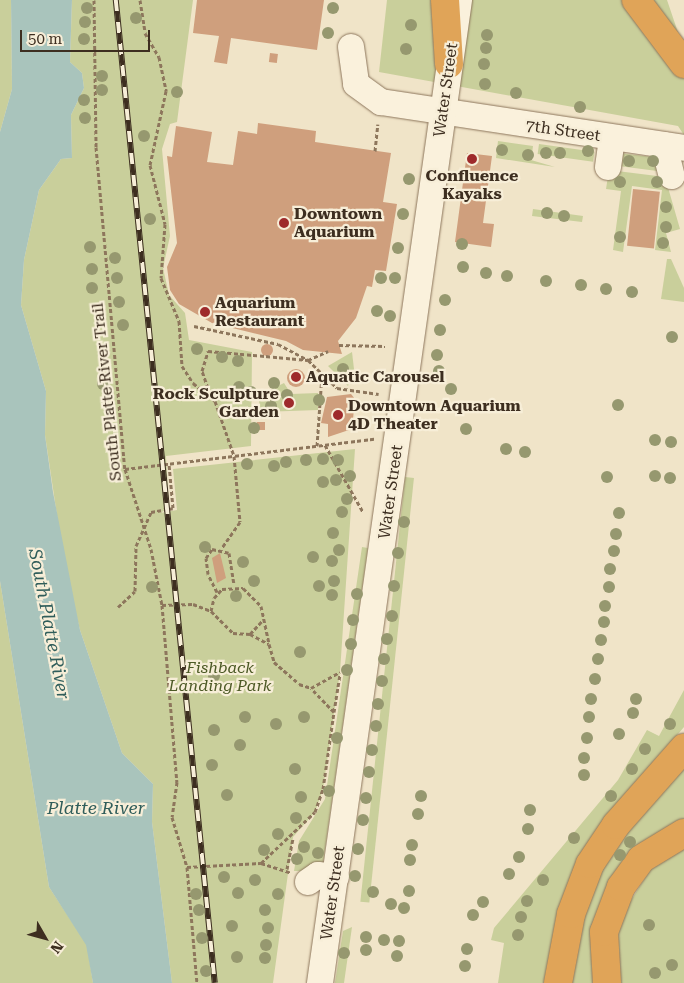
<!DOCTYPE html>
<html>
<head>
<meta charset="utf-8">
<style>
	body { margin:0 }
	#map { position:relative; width:684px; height:983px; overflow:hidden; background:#f0e4c8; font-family:"Roboto Serif",serif }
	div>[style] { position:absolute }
	.green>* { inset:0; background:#c9cf9b; transform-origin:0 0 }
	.water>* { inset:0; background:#a9c4bc }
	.building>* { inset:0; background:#cf9f7d; transform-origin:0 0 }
	.round { border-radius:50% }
	.path>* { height:3px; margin-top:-1.5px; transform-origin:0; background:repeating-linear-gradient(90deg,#8d765c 0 4px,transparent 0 6.5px) }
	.roads { filter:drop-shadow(0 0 1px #8d765c) drop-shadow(0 0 1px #8d765c) }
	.minor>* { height:26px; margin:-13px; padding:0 13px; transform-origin:13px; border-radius:13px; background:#faf1dc }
	.highway>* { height:28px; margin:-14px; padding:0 14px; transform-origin:14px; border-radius:14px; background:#e0a458 }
	.rail>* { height:5.5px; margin-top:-2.75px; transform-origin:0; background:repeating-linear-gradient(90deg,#f7eed8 0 11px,#3d2e20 0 22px); box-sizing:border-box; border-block:1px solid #3d2e20 }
	.trees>* { width:12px; height:12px; margin:-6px; border-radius:50%; background:#96986f }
	.dots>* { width:14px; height:14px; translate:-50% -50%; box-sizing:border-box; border:2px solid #f7eed8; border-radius:50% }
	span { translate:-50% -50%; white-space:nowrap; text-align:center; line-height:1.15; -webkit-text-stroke:4.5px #f7eed8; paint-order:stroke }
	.street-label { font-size:16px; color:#3d2e20 }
	.poi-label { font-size:16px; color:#3d2e20; font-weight:700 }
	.left { translate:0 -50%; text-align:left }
	.right { translate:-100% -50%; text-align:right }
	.park-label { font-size:16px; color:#4d5a26; font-style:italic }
	.water-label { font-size:18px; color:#2f5d5a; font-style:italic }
	.north { position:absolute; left:20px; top:913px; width:50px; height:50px; -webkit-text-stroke:4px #f7eed8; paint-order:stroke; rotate:128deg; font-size:14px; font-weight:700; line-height:20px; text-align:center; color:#3d2e20 }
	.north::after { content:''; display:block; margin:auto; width:18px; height:22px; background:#3d2e20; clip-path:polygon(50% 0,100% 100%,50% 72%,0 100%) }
	.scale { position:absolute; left:20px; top:30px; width:130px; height:22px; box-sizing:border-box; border:2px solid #3d2e20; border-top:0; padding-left:6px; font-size:15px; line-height:18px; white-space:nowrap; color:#3d2e20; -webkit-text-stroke:4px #f7eed8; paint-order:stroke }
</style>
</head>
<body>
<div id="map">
	<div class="green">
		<div style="clip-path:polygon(0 0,11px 0,12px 89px,0 132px)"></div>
		<div style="clip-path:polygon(72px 0,193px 0,177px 122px,170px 124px,162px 149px,170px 236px,163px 268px,169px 295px,185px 313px,189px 340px,252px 352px,251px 446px,166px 456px,169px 508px,160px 513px,177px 510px,173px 469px,355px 449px,340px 672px,323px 789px,315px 812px,293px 837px,273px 983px,172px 983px,152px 822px,153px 784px,122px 753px,80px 630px,65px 569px,45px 435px,46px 391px,21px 305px,24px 260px,39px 190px,61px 159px,72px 158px,71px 115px,84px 88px,82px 73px,70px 62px)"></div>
		<div style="clip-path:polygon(387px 0,667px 0,684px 50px,684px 135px,678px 126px,379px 72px)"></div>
		<div style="clip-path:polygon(498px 141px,533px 146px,531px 160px,555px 167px,496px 158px)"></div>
		<div style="left:539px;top:144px;width:56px;height:10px;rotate:8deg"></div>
		<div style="clip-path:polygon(619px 153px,662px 158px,665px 172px,611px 165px)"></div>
		<div style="clip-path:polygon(609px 170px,665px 177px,680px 229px,666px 233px,671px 252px,655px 250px,662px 190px,632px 186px,623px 252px,613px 250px,621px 191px,606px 189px)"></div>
		<div style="clip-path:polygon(533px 209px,583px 216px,582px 222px,532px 216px)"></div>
		<div style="clip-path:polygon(667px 259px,671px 259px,684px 288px,684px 302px,661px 299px)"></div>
		<div style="clip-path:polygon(352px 352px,354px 369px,348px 386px,328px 366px)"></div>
		<div style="clip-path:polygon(284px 383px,291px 394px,318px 393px,318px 410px,261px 412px,258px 396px)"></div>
		<div style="left:405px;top:477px;width:9px;height:427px;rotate:6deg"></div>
		<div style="clip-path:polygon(362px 547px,368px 548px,322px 871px,294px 871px,299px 841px,325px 799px)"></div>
		<div style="clip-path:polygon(0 581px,49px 887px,87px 945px,93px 983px,0 983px)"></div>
		<div style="clip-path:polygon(684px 690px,684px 727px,608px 817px,575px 866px,546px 983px,498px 983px,504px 943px,491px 940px,494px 928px,618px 780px,647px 730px,659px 736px)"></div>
		<div style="clip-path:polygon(684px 768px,684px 822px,592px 941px,596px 983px,571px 983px,590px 890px,623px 836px)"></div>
		<div style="clip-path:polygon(684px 848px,684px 983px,621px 983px,617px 940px,623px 913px,650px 870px)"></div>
		<div style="clip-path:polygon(352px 927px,344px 983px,335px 983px,343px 931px)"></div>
	</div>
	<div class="water">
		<div style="clip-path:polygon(11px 0,72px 0,70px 62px,82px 73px,84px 88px,71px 115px,72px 158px,61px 159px,39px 190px,24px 260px,21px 305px,46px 391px,45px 435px,53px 492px,80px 630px,122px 753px,153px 784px,152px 822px,172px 983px,93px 983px,86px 945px,49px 887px,0 581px,0 132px,12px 89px)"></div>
	</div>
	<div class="building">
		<div style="clip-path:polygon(197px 0,324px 0,317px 50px,231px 38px,227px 64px,214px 62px,219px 36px,193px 33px)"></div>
		<div style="left:270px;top:53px;width:8px;height:9px;rotate:7deg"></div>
		<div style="clip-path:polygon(258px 123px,316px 131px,315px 142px,391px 153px,383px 202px,397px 204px,386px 271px,375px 270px,372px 287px,367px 286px,356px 318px,338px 341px,342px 354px,303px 350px,286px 341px,212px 323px,179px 304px,170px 290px,167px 267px,177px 243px,167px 156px,172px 157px,176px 126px,212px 132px,207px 162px,233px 165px,238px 131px,257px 134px)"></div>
		<div style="clip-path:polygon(467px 153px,492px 156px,483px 223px,494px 224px,491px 247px,455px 242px)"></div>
		<div style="left:633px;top:189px;width:27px;height:57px;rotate:6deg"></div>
		<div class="round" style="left:261px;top:344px;width:12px;height:12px"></div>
		<div class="round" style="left:287px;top:369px;width:18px;height:18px"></div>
		<div style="clip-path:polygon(351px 394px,355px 399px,352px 429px,328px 437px,328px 424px,321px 423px,327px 397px)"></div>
		<div style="left:257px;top:422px;width:8px;height:8px"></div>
		<div style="clip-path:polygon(220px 553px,226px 578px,217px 583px,212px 558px)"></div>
	</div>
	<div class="path">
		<div style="left:94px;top:0;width:147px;rotate:89.2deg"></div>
		<div style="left:96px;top:147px;width:323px;rotate:84.9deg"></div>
		<div style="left:125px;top:469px;width:84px;rotate:72deg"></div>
		<div style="left:151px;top:549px;width:57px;rotate:78.9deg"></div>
		<div style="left:162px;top:605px;width:178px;rotate:85.2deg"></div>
		<div style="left:177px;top:782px;width:35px;rotate:98deg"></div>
		<div style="left:172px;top:817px;width:52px;rotate:73.3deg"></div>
		<div style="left:187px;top:867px;width:116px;rotate:85.1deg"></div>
		<div style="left:140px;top:0;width:33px;rotate:81deg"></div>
		<div style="left:145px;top:33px;width:28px;rotate:60deg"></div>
		<div style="left:159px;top:57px;width:35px;rotate:78deg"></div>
		<div style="left:166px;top:91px;width:76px;rotate:102.2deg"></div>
		<div style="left:150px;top:165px;width:61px;rotate:75.7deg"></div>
		<div style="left:165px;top:224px;width:54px;rotate:94.2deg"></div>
		<div style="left:161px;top:278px;width:47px;rotate:67.3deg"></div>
		<div style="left:179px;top:321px;width:45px;rotate:86.2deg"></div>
		<div style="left:182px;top:366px;width:20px;rotate:57deg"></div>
		<div style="left:193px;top:383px;width:28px;rotate:39deg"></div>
		<div style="left:215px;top:401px;width:58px;rotate:70.9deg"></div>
		<div style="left:234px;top:456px;width:66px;rotate:84.8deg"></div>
		<div style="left:240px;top:522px;width:32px;rotate:125deg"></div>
		<div style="left:375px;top:151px;width:27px;rotate:-84deg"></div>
		<div style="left:194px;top:326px;width:86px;rotate:12.1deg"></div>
		<div style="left:278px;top:344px;width:34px;rotate:28deg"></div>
		<div style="left:308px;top:360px;width:40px;rotate:44deg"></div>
		<div style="left:337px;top:388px;width:42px;rotate:8.1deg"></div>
		<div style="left:339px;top:345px;width:46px;rotate:1.2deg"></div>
		<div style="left:210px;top:394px;width:24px;rotate:-109deg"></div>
		<div style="left:202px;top:371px;width:21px;rotate:-73deg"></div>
		<div style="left:208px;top:351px;width:100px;rotate:5.1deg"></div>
		<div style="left:308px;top:360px;width:22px;rotate:-24deg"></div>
		<div style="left:325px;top:445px;width:77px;rotate:60.4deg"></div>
		<div style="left:317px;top:446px;width:72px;rotate:-86deg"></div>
		<div style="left:125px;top:469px;width:251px;rotate:-6.9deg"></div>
		<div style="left:217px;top:592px;width:20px;rotate:-117deg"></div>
		<div style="left:208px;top:574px;width:16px;rotate:-97deg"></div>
		<div style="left:206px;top:558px;width:11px;rotate:-56deg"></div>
		<div style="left:212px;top:549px;width:17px;rotate:13deg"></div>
		<div style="left:229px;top:553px;width:32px;rotate:81deg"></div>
		<div style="left:162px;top:605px;width:31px;rotate:-2deg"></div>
		<div style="left:193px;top:604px;width:19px;rotate:21deg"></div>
		<div style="left:211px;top:611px;width:31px;rotate:45deg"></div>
		<div style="left:233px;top:633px;width:17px;rotate:3deg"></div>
		<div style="left:250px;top:634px;width:21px;rotate:28deg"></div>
		<div style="left:269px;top:644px;width:19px;rotate:74deg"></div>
		<div style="left:274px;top:662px;width:33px;rotate:41deg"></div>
		<div style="left:299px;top:684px;width:13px;rotate:18deg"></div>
		<div style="left:311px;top:688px;width:33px;rotate:-29deg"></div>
		<div style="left:118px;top:607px;width:23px;rotate:-43deg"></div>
		<div style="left:135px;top:591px;width:45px;rotate:-88.7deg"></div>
		<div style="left:136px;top:546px;width:37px;rotate:-66deg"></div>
		<div style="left:151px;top:512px;width:22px;rotate:-10deg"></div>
		<div style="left:173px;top:508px;width:44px;rotate:-95.2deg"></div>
		<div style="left:211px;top:611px;width:13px;rotate:-77deg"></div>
		<div style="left:214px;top:598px;width:12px;rotate:-48deg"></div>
		<div style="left:222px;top:589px;width:21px;rotate:-3deg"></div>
		<div style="left:243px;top:588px;width:25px;rotate:45deg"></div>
		<div style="left:261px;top:606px;width:38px;rotate:78deg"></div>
		<div style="left:250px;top:634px;width:18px;rotate:-47deg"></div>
		<div style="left:334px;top:712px;width:39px;rotate:-81deg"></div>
		<div style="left:261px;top:863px;width:74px;rotate:-43.4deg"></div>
		<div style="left:315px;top:812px;width:24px;rotate:-71deg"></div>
		<div style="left:323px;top:789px;width:78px;rotate:-81.9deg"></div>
		<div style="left:334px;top:712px;width:33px;rotate:-134deg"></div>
		<div style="left:187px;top:867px;width:74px;rotate:-3.1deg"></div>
		<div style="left:261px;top:863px;width:32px;rotate:18deg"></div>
		<div style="left:287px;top:869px;width:32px;rotate:-79deg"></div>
	</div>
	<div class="roads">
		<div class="minor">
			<div style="left:351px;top:47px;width:37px;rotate:82deg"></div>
			<div style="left:356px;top:84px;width:31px;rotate:36deg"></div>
			<div style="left:381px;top:102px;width:306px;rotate:8.6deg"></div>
			<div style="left:664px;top:145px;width:32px;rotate:76deg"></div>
			<div style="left:608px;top:167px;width:29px;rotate:-82deg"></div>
			<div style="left:308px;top:882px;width:12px;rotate:-35deg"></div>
			<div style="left:318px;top:875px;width:18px;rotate:6deg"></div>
			<div style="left:320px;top:983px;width:993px;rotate:-81.95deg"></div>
		</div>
		<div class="highway">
			<div style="left:445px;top:0;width:64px;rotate:86.4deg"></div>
			<div style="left:636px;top:0;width:80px;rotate:53.1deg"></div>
			<div style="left:558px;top:983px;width:70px;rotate:-79.3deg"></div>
			<div style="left:571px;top:914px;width:53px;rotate:-69.2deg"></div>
			<div style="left:590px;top:864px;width:47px;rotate:-56.3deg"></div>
			<div style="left:616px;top:825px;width:103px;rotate:-48.6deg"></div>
			<div style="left:607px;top:983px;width:51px;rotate:-93.4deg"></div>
			<div style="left:604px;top:932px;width:48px;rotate:-69.3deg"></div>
			<div style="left:621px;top:887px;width:34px;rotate:-54deg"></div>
			<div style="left:641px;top:859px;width:50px;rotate:-31.2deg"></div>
		</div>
	</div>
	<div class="rail">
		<div style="left:116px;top:0;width:988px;rotate:84.25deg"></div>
	</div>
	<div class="trees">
		<div style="left:87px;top:8px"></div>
		<div style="left:333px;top:8px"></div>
		<div style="left:136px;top:18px"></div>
		<div style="left:85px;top:22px"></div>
		<div style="left:411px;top:25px"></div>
		<div style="left:328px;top:33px"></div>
		<div style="left:487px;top:35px"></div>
		<div style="left:84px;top:39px"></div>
		<div style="left:486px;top:48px"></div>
		<div style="left:406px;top:49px"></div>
		<div style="left:484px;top:64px"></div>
		<div style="left:102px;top:76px"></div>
		<div style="left:485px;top:84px"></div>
		<div style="left:102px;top:90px"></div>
		<div style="left:177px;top:92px"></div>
		<div style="left:516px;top:93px"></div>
		<div style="left:84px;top:100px"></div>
		<div style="left:580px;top:107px"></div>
		<div style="left:85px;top:118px"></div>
		<div style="left:144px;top:136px"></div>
		<div style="left:502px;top:150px"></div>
		<div style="left:588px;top:151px"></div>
		<div style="left:546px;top:153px"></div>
		<div style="left:560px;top:153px"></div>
		<div style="left:528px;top:155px"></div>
		<div style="left:629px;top:161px"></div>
		<div style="left:653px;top:161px"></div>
		<div style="left:409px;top:179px"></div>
		<div style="left:620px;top:182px"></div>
		<div style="left:657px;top:182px"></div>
		<div style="left:666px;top:207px"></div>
		<div style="left:547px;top:213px"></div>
		<div style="left:403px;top:214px"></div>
		<div style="left:564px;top:216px"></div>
		<div style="left:150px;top:219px"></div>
		<div style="left:666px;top:227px"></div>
		<div style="left:620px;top:237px"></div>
		<div style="left:663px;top:243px"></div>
		<div style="left:462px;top:244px"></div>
		<div style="left:90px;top:247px"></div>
		<div style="left:398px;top:248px"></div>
		<div style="left:115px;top:258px"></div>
		<div style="left:463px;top:267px"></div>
		<div style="left:92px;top:269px"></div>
		<div style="left:486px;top:273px"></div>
		<div style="left:507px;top:276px"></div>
		<div style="left:117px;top:278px"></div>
		<div style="left:381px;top:278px"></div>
		<div style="left:395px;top:278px"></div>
		<div style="left:546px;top:281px"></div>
		<div style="left:581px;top:285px"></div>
		<div style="left:92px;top:288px"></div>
		<div style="left:606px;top:289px"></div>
		<div style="left:632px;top:292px"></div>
		<div style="left:445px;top:300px"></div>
		<div style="left:119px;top:302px"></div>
		<div style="left:377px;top:311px"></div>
		<div style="left:390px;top:316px"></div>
		<div style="left:123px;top:325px"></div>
		<div style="left:440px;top:330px"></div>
		<div style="left:672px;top:337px"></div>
		<div style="left:197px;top:349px"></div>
		<div style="left:437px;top:355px"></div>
		<div style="left:222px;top:357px"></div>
		<div style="left:238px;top:361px"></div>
		<div style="left:343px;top:369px"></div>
		<div style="left:439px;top:371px"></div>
		<div style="left:274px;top:383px"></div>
		<div style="left:103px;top:384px"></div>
		<div style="left:239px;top:387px"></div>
		<div style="left:451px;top:389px"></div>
		<div style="left:251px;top:392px"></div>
		<div style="left:287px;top:395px"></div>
		<div style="left:319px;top:400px"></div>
		<div style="left:618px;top:405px"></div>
		<div style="left:271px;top:406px"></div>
		<div style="left:254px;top:428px"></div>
		<div style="left:466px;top:429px"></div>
		<div style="left:655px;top:440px"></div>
		<div style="left:671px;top:442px"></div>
		<div style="left:506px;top:449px"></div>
		<div style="left:525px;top:452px"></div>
		<div style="left:323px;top:459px"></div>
		<div style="left:306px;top:460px"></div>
		<div style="left:338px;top:460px"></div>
		<div style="left:286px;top:462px"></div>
		<div style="left:247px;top:464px"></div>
		<div style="left:274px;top:466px"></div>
		<div style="left:350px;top:476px"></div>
		<div style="left:655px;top:476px"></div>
		<div style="left:607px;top:477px"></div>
		<div style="left:670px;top:478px"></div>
		<div style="left:336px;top:480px"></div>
		<div style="left:323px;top:482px"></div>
		<div style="left:347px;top:499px"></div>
		<div style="left:342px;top:512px"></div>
		<div style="left:619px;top:513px"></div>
		<div style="left:404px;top:522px"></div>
		<div style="left:333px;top:533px"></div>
		<div style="left:616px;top:534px"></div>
		<div style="left:205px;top:547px"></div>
		<div style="left:339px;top:550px"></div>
		<div style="left:614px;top:551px"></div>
		<div style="left:398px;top:553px"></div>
		<div style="left:313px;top:557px"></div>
		<div style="left:332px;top:561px"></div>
		<div style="left:243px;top:562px"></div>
		<div style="left:610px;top:569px"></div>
		<div style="left:254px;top:581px"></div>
		<div style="left:334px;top:581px"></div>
		<div style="left:319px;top:586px"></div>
		<div style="left:394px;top:586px"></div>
		<div style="left:152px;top:587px"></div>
		<div style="left:609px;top:587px"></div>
		<div style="left:357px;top:594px"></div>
		<div style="left:332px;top:595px"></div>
		<div style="left:236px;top:596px"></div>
		<div style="left:605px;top:606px"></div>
		<div style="left:392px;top:616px"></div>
		<div style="left:353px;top:620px"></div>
		<div style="left:604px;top:622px"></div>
		<div style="left:387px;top:639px"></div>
		<div style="left:601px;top:640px"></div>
		<div style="left:351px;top:644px"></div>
		<div style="left:300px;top:652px"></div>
		<div style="left:384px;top:659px"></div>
		<div style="left:598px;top:659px"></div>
		<div style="left:347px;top:670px"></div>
		<div style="left:214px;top:676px"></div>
		<div style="left:595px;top:679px"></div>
		<div style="left:382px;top:681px"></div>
		<div style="left:591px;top:699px"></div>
		<div style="left:636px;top:699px"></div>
		<div style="left:378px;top:704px"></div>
		<div style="left:633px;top:713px"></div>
		<div style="left:245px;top:717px"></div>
		<div style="left:304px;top:717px"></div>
		<div style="left:589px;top:717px"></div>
		<div style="left:276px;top:724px"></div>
		<div style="left:670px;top:724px"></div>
		<div style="left:376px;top:726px"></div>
		<div style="left:214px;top:730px"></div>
		<div style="left:619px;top:734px"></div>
		<div style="left:337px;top:738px"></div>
		<div style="left:587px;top:738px"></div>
		<div style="left:240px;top:745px"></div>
		<div style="left:645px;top:749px"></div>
		<div style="left:372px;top:750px"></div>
		<div style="left:584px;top:758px"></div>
		<div style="left:212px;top:765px"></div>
		<div style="left:295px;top:769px"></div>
		<div style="left:632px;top:769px"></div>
		<div style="left:369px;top:772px"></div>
		<div style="left:584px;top:775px"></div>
		<div style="left:329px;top:791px"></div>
		<div style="left:227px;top:795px"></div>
		<div style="left:421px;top:796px"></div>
		<div style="left:611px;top:796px"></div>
		<div style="left:301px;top:797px"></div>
		<div style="left:366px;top:798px"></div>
		<div style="left:530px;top:810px"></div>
		<div style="left:418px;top:814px"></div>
		<div style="left:296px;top:818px"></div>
		<div style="left:363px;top:820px"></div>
		<div style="left:528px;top:829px"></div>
		<div style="left:278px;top:834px"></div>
		<div style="left:574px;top:838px"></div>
		<div style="left:630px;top:842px"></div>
		<div style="left:412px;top:845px"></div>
		<div style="left:304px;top:847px"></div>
		<div style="left:358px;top:849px"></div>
		<div style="left:264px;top:850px"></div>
		<div style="left:318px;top:853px"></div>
		<div style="left:620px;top:855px"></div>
		<div style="left:519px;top:857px"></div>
		<div style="left:297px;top:859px"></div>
		<div style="left:410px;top:860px"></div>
		<div style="left:509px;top:874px"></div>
		<div style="left:355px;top:876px"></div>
		<div style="left:224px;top:877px"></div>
		<div style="left:255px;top:880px"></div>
		<div style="left:543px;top:880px"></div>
		<div style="left:409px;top:891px"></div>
		<div style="left:373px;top:892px"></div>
		<div style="left:238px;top:893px"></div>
		<div style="left:196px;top:894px"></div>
		<div style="left:278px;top:894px"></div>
		<div style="left:527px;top:901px"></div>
		<div style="left:483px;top:902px"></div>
		<div style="left:391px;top:904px"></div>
		<div style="left:404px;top:908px"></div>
		<div style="left:199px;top:910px"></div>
		<div style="left:265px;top:910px"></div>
		<div style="left:473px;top:915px"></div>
		<div style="left:521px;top:917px"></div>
		<div style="left:649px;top:925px"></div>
		<div style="left:232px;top:926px"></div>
		<div style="left:268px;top:928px"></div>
		<div style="left:518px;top:935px"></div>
		<div style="left:366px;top:937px"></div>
		<div style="left:202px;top:938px"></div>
		<div style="left:384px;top:940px"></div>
		<div style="left:399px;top:941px"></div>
		<div style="left:266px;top:945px"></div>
		<div style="left:467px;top:949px"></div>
		<div style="left:366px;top:950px"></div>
		<div style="left:344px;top:953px"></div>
		<div style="left:397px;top:956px"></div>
		<div style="left:237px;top:957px"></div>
		<div style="left:265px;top:958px"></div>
		<div style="left:672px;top:965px"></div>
		<div style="left:465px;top:966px"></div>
		<div style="left:206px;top:971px"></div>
		<div style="left:655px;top:973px"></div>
	</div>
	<div class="dots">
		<div style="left:472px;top:159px;background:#9e2a2b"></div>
		<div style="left:284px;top:223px;background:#9e2a2b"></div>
		<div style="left:205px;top:312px;background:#9e2a2b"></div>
		<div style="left:296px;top:377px;background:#9e2a2b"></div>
		<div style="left:289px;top:403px;background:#9e2a2b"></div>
		<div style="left:338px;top:415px;background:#9e2a2b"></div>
	</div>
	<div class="street-label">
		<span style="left:446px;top:90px;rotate:-82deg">Water Street</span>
		<span style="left:563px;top:131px;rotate:8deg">7th Street</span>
		<span style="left:107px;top:392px;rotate:-96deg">South Platte River Trail</span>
		<span style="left:391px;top:492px;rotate:-82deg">Water Street</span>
		<span style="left:333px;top:893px;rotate:-82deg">Water Street</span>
	</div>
	<div class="poi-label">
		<span style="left:472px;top:185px">Confluence<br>Kayaks</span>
		<span class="left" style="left:294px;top:223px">Downtown<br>Aquarium</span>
		<span class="left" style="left:215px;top:312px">Aquarium<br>Restaurant</span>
		<span class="left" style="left:306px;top:377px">Aquatic Carousel</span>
		<span class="right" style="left:279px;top:403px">Rock Sculpture<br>Garden</span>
		<span class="left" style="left:348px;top:415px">Downtown Aquarium<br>4D Theater</span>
	</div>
	<div class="park-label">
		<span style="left:220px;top:677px">Fishback<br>Landing Park</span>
	</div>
	<div class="water-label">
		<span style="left:49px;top:624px;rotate:79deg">South Platte River</span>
		<span style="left:96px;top:808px">Platte River</span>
	</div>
	<div class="north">N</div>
	<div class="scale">50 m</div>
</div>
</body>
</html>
